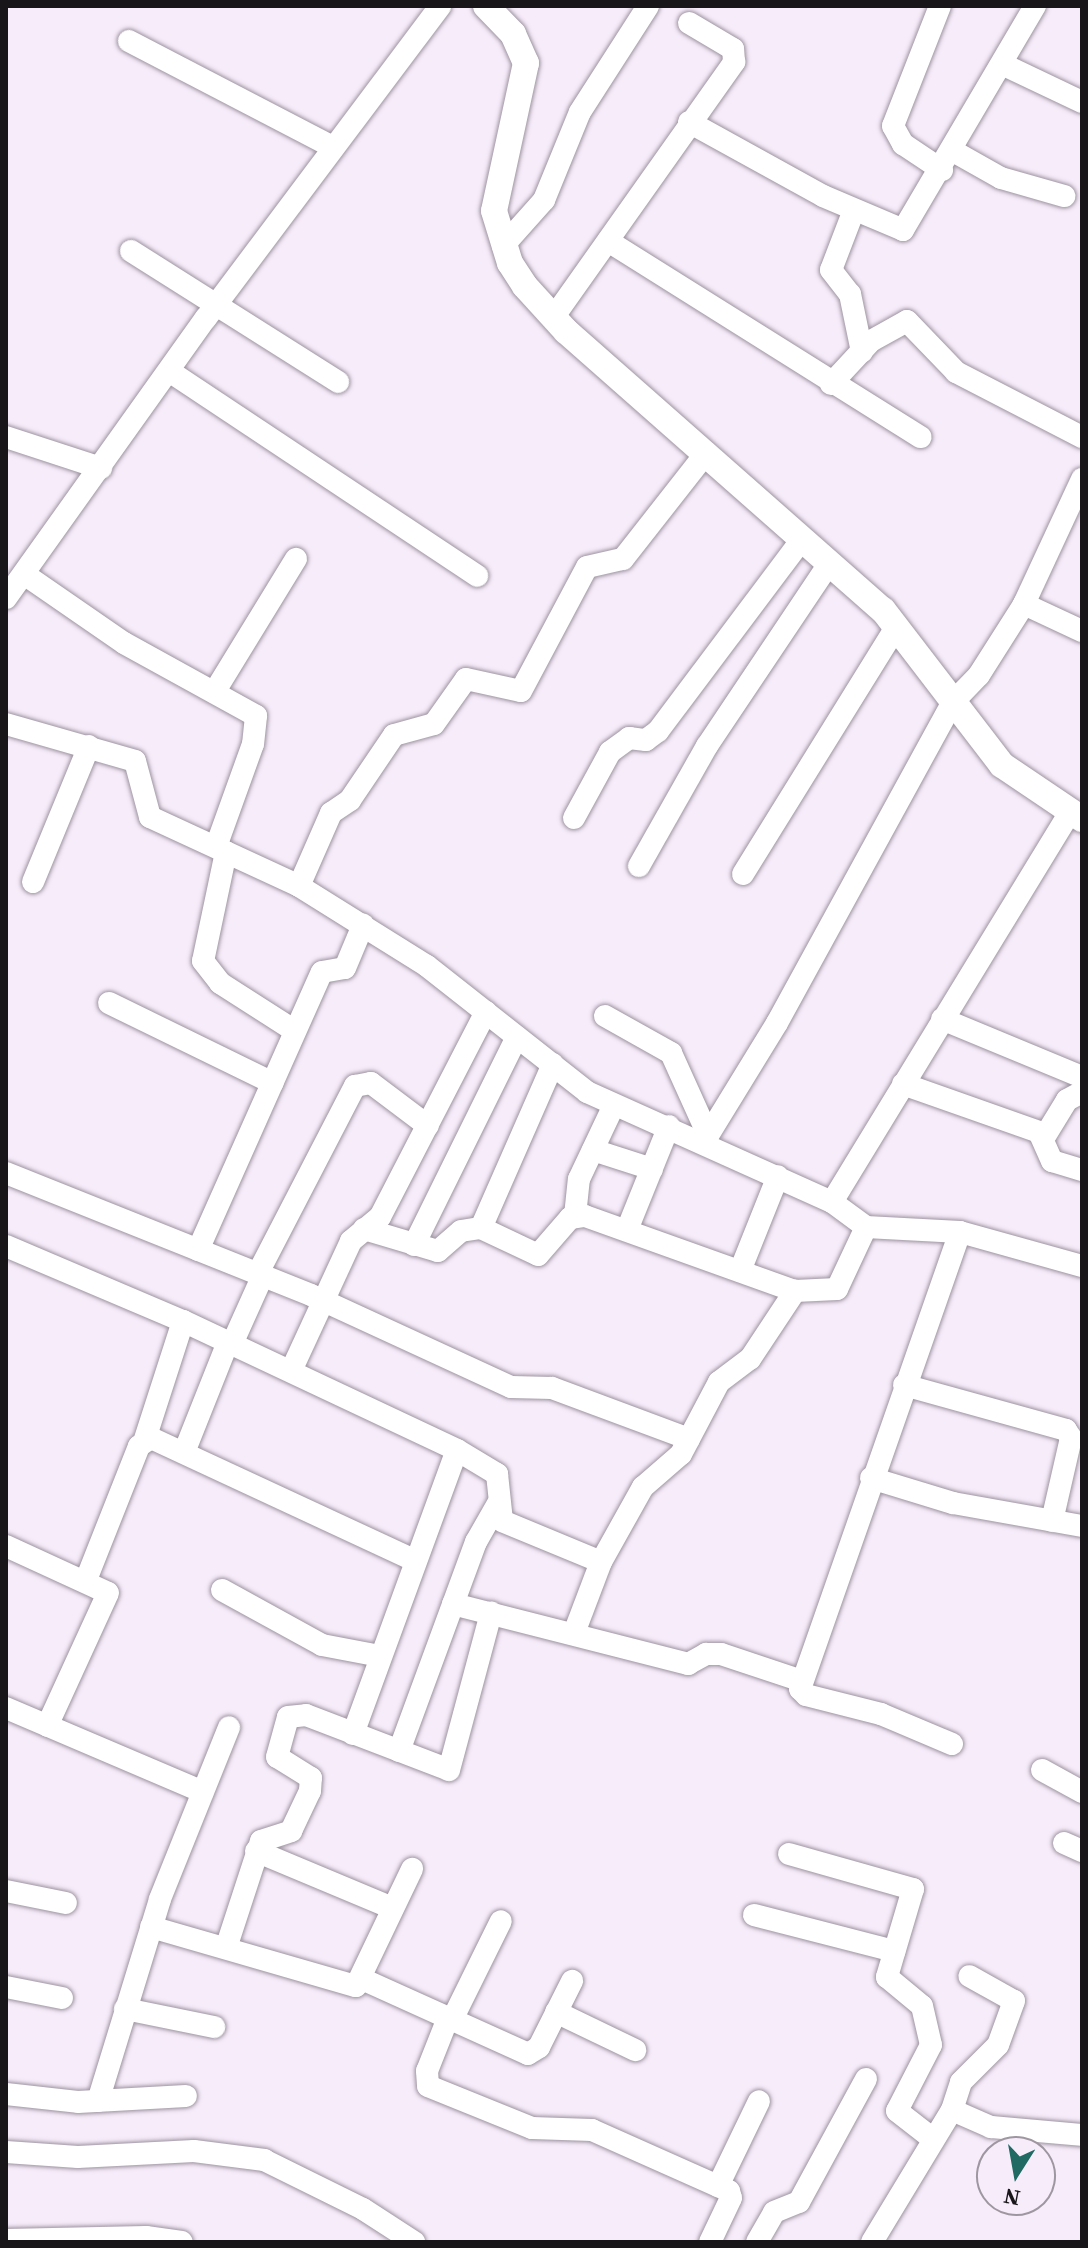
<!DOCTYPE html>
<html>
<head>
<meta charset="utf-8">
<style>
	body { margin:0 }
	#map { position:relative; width:1088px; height:2248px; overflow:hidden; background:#f7ecfa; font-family:"Source Serif 4",serif }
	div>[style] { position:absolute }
	.roads { filter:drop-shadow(0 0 2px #9d93a0) drop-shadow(0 0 2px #9d93a0) }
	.minor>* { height:22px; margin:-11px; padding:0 11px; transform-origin:11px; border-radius:11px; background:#fff }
	.tertiary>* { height:26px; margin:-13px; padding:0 13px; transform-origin:13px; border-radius:13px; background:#fff }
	span { translate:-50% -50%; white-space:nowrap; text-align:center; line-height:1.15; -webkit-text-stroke:8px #f7ecfa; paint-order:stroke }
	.frame { position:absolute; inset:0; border:8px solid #19161a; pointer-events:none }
	.north { position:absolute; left:976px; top:2136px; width:80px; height:80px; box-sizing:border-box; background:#f7ecfa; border:2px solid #9e96a0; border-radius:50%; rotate:191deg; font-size:22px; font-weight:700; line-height:32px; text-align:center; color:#19161a }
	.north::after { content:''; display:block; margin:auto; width:28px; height:36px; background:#206a63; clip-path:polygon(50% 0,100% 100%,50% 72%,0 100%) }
</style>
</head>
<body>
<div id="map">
	<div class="roads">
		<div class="minor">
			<div style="left:940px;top:6px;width:129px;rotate:111.4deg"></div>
			<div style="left:893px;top:126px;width:21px;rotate:61deg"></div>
			<div style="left:903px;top:144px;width:47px;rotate:33.7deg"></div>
			<div style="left:129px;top:41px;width:230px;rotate:27.5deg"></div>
			<div style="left:1004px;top:65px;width:86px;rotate:25.4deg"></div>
			<div style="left:689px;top:122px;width:153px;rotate:28.9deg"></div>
			<div style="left:823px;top:196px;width:87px;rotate:23deg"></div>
			<div style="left:903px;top:230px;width:260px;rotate:-59.5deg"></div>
			<div style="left:953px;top:151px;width:55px;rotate:29.4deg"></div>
			<div style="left:1001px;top:178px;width:66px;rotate:15.9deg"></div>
			<div style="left:854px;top:210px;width:64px;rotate:111deg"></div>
			<div style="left:831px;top:270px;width:31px;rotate:52deg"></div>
			<div style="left:850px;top:294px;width:59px;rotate:78.3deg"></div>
			<div style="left:608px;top:241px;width:369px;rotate:32.1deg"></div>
			<div style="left:503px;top:246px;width:62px;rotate:-48.3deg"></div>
			<div style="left:544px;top:200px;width:95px;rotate:-67.8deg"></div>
			<div style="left:580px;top:112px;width:126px;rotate:-57.3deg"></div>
			<div style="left:131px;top:251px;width:245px;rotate:32.3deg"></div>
			<div style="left:553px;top:318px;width:314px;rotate:-54.7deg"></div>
			<div style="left:734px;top:62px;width:13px;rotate:-94deg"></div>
			<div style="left:733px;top:49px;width:51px;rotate:-149.4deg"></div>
			<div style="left:169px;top:371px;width:370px;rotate:33.6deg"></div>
			<div style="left:831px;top:384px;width:59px;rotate:-47.1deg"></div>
			<div style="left:871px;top:341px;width:41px;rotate:-29.1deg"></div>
			<div style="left:907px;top:321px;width:71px;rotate:46.1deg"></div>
			<div style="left:956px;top:372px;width:142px;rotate:27.3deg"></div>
			<div style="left:6px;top:437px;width:100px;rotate:18.1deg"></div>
			<div style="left:24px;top:574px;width:121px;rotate:34.6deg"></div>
			<div style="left:124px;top:643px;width:151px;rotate:28.9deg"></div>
			<div style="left:256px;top:716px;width:28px;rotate:96deg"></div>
			<div style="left:253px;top:744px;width:109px;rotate:109.8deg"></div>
			<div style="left:6px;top:598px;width:344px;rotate:-54.5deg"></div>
			<div style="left:206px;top:318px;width:390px;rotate:-53.1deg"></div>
			<div style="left:1024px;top:604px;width:64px;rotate:25deg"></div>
			<div style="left:215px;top:691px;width:155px;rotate:-58.5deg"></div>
			<div style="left:6px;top:724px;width:134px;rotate:16deg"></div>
			<div style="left:135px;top:761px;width:58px;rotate:75deg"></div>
			<div style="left:150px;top:817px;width:164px;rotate:24.8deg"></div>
			<div style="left:299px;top:886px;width:151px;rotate:32deg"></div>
			<div style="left:427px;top:966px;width:204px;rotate:38.2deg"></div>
			<div style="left:587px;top:1092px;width:269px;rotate:24.2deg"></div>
			<div style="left:832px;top:1202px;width:42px;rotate:36.3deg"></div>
			<div style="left:866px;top:1227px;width:94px;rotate:3deg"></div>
			<div style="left:960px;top:1232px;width:127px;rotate:15.6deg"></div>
			<div style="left:574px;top:818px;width:75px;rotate:-61.4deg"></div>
			<div style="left:610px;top:752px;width:24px;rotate:-36deg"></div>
			<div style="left:629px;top:738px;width:17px;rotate:7deg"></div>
			<div style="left:646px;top:740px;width:15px;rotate:-37deg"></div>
			<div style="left:658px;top:731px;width:240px;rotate:-53.1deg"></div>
			<div style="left:226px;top:852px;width:111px;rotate:101.9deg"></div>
			<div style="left:203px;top:961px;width:28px;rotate:52deg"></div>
			<div style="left:220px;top:983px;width:89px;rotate:32.6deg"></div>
			<div style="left:639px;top:866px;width:138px;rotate:-60.5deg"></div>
			<div style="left:707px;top:746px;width:221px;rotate:-56.2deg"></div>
			<div style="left:743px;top:874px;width:292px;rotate:-58.2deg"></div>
			<div style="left:33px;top:882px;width:147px;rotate:-67.6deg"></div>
			<div style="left:299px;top:886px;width:80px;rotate:-66.3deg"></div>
			<div style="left:331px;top:813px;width:23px;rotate:-34deg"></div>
			<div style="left:350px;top:800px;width:78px;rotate:-55.9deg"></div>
			<div style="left:394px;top:735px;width:41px;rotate:-15.4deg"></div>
			<div style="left:434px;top:724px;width:55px;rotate:-54.6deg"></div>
			<div style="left:466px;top:679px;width:56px;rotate:12.3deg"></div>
			<div style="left:521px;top:691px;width:140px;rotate:-62deg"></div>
			<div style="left:587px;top:567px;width:37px;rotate:-13deg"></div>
			<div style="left:623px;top:559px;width:135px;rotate:-51.9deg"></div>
			<div style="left:109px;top:1003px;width:182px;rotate:26deg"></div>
			<div style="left:605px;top:1016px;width:76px;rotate:29.3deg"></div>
			<div style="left:671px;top:1053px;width:90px;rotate:65.7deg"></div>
			<div style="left:942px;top:1019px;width:152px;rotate:22.5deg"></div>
			<div style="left:903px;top:1084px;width:144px;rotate:19.4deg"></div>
			<div style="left:1039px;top:1132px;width:32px;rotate:66deg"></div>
			<div style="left:1052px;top:1161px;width:31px;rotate:17deg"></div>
			<div style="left:1045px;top:1136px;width:42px;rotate:-58.6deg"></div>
			<div style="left:1067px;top:1100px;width:17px;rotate:-28deg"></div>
			<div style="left:704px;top:1142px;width:140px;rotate:-58.5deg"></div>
			<div style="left:777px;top:1023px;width:366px;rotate:-61.3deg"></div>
			<div style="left:953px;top:702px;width:37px;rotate:-46deg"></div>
			<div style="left:979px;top:675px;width:84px;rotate:-57.6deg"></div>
			<div style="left:1024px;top:604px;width:138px;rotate:-65.1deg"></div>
			<div style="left:593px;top:1150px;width:62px;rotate:17.9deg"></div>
			<div style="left:6px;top:1173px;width:328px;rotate:21.8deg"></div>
			<div style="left:311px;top:1295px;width:220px;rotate:24.7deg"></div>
			<div style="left:511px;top:1387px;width:41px;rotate:1.4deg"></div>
			<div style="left:552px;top:1388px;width:146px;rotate:20.4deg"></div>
			<div style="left:832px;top:1202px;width:457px;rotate:-58.6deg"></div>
			<div style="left:575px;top:1216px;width:37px;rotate:-84deg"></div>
			<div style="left:579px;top:1179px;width:82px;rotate:-64.7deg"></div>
			<div style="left:481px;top:1228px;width:63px;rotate:25.3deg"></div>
			<div style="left:538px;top:1255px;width:49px;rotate:-49.1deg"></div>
			<div style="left:570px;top:1218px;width:15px;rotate:-8deg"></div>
			<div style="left:585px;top:1216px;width:223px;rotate:19.7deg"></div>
			<div style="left:364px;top:1229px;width:77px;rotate:16.6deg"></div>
			<div style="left:438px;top:1251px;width:30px;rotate:-41deg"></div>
			<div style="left:461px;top:1231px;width:20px;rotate:-9deg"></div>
			<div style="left:481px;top:1228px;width:179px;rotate:-66.3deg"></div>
			<div style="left:627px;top:1230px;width:112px;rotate:-68deg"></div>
			<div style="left:414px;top:1245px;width:232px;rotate:-63.7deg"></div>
			<div style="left:6px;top:1246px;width:192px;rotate:23deg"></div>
			<div style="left:183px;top:1321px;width:303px;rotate:25.2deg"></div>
			<div style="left:457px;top:1450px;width:47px;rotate:31deg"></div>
			<div style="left:497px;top:1474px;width:47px;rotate:83.9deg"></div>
			<div style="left:502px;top:1521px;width:107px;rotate:22.5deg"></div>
			<div style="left:601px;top:1562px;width:86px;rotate:-60.8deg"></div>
			<div style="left:643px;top:1487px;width:50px;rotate:-41deg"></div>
			<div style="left:681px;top:1454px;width:81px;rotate:-62.2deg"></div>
			<div style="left:719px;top:1382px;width:39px;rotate:-37deg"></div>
			<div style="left:750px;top:1359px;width:82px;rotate:-56.5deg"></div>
			<div style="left:795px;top:1291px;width:42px;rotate:-2.7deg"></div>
			<div style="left:837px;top:1289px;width:68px;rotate:-64.9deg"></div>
			<div style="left:198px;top:1250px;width:304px;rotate:-66deg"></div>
			<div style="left:322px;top:972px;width:23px;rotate:-10deg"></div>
			<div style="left:345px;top:968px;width:47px;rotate:-67.3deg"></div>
			<div style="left:740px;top:1271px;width:102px;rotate:-68.2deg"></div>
			<div style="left:258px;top:1273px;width:211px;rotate:-62.6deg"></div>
			<div style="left:355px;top:1086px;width:16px;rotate:-11deg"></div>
			<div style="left:371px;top:1083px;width:71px;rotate:37deg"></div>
			<div style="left:232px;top:1344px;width:76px;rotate:-65.8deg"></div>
			<div style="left:291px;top:1371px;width:143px;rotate:-65.2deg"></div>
			<div style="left:351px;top:1241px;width:38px;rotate:-40deg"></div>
			<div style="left:380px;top:1217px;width:231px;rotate:-62.7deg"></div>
			<div style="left:904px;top:1385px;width:168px;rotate:15.5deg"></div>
			<div style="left:1066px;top:1430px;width:9px;rotate:58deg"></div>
			<div style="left:1071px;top:1438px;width:85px;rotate:102.9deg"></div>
			<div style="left:145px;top:1439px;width:124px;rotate:-72.1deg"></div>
			<div style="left:185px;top:1450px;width:116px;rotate:-68.3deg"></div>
			<div style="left:871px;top:1478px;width:86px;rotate:17deg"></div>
			<div style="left:953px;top:1503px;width:131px;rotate:10.1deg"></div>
			<div style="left:6px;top:1546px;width:112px;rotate:24.7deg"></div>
			<div style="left:108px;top:1593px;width:146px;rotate:114.6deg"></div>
			<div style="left:86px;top:1580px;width:144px;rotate:-68.4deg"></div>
			<div style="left:139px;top:1446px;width:14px;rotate:-34deg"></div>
			<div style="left:151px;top:1438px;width:290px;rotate:24.9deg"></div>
			<div style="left:222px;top:1590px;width:114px;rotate:28.8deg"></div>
			<div style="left:322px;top:1645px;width:59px;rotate:10.7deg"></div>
			<div style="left:453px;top:1604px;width:243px;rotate:14.3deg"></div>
			<div style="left:688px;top:1664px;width:21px;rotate:-29deg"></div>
			<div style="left:706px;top:1654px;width:15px"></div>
			<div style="left:721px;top:1654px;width:85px;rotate:18.4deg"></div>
			<div style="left:574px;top:1633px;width:76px;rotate:-69.2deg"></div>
			<div style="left:6px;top:1708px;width:214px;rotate:23.1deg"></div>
			<div style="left:353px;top:1734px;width:302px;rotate:-69.9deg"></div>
			<div style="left:952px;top:1744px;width:77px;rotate:-157.1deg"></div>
			<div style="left:881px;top:1714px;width:77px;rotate:-165.8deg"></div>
			<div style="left:806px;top:1695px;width:8px;rotate:-135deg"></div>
			<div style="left:800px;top:1689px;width:484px;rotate:-70.7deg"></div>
			<div style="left:399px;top:1751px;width:223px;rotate:-69.8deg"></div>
			<div style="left:476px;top:1542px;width:43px;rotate:-60.4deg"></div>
			<div style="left:1042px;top:1770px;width:46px;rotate:28.8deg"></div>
			<div style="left:1064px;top:1843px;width:20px;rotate:24deg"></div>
			<div style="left:256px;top:1851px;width:147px;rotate:22.7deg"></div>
			<div style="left:789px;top:1854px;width:129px;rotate:15.8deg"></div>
			<div style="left:913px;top:1889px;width:92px;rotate:106.5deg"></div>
			<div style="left:887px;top:1977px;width:45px;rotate:39.6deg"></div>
			<div style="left:922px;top:2006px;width:40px;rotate:77deg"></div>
			<div style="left:931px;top:2045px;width:74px;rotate:117.3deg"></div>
			<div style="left:897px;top:2111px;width:46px;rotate:37.9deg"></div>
			<div style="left:6px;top:1891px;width:61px;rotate:11.3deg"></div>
			<div style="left:754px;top:1915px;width:145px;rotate:14.4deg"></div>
			<div style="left:151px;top:1927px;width:213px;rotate:16.1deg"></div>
			<div style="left:356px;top:1986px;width:130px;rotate:-64.4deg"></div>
			<div style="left:227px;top:1945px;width:109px;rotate:-71.9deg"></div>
			<div style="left:261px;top:1841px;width:32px;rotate:-18deg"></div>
			<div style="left:291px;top:1831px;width:44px;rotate:-64.6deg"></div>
			<div style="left:310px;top:1791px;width:13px;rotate:-86deg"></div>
			<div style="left:311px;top:1778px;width:40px;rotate:-148deg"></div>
			<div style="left:277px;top:1757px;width:41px;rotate:-74.6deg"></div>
			<div style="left:288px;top:1717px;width:18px;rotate:-6deg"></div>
			<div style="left:306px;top:1715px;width:153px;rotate:21deg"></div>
			<div style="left:449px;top:1770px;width:163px;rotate:-75deg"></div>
			<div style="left:362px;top:1979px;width:182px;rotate:24.3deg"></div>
			<div style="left:528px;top:2054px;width:13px;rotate:-32deg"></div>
			<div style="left:539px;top:2047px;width:74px;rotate:-63.4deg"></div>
			<div style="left:6px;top:1987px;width:57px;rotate:11.1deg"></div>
			<div style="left:125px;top:2009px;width:91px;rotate:11.4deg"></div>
			<div style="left:556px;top:2012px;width:88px;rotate:25.7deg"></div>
			<div style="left:448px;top:2018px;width:57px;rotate:111.6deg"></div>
			<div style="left:427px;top:2071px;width:15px;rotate:86deg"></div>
			<div style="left:428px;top:2086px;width:112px;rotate:22deg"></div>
			<div style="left:532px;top:2128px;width:60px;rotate:1.9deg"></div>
			<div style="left:592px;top:2130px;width:150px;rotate:24deg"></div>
			<div style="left:729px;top:2191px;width:7px;rotate:74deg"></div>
			<div style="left:731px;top:2198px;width:49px;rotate:115.5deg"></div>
			<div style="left:452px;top:2020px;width:110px;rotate:-63.7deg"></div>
			<div style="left:6px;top:2094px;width:72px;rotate:6.3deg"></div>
			<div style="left:78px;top:2102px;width:108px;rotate:-3.2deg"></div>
			<div style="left:98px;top:2101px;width:211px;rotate:-72.9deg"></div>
			<div style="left:160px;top:1899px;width:185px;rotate:-68.1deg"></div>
			<div style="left:952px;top:2110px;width:29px;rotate:-72deg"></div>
			<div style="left:961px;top:2082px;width:52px;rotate:-45deg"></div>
			<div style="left:998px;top:2045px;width:47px;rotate:-70deg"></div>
			<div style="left:1014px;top:2001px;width:51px;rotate:-150.9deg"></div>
			<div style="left:6px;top:2152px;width:72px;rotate:4deg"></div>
			<div style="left:78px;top:2157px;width:116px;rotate:-3deg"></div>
			<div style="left:194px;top:2151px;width:71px;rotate:7.3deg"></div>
			<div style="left:264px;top:2160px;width:110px;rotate:26.3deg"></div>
			<div style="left:363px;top:2209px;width:61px;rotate:32.9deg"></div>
			<div style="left:718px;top:2186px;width:94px;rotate:-64.2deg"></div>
			<div style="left:6px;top:2240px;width:140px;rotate:-1.2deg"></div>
			<div style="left:146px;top:2237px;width:36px;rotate:8deg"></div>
			<div style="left:757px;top:2242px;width:34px;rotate:-60deg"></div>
			<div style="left:774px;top:2212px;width:27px;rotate:-22deg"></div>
			<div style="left:799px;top:2202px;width:140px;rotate:-61.4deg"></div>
			<div style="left:872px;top:2242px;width:154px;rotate:-58.8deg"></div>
			<div style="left:952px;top:2110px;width:43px;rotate:23.6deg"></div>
			<div style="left:991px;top:2127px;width:91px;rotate:5deg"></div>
		</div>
		<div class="tertiary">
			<div style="left:486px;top:6px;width:39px;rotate:46deg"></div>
			<div style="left:513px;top:34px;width:32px;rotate:66deg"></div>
			<div style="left:526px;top:63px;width:151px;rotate:102.2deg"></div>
			<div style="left:494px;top:211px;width:54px;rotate:72.9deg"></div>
			<div style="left:510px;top:263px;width:27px;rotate:57deg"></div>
			<div style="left:525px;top:286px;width:61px;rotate:47.7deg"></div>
			<div style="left:566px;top:331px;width:422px;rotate:41.4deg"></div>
			<div style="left:883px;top:610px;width:195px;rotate:52.5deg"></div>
			<div style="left:1002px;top:765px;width:97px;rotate:34deg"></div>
		</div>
	</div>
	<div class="frame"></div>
	<div class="north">N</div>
</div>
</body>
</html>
